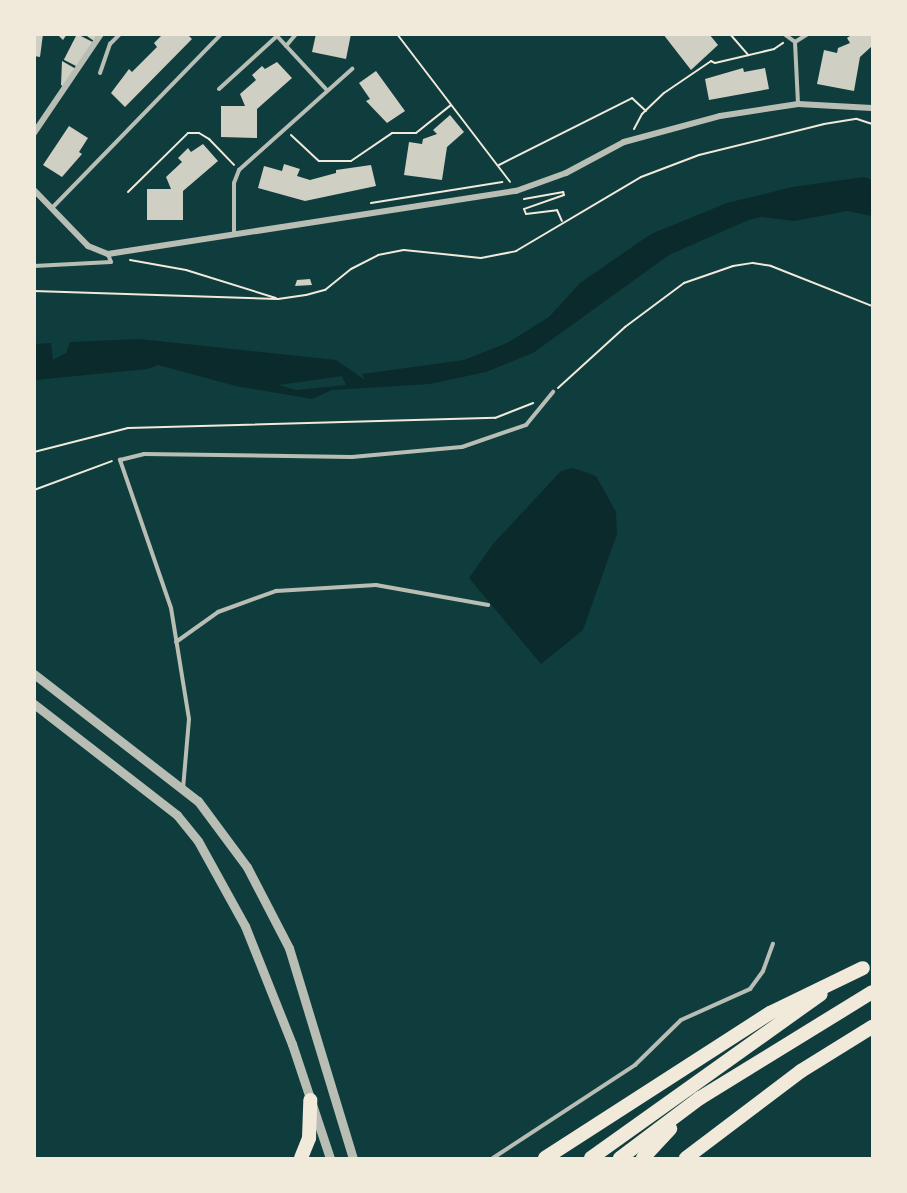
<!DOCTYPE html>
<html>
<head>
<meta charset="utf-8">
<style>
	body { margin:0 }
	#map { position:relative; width:907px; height:1193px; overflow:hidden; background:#0f3d3e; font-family:Jost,sans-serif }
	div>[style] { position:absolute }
	.water>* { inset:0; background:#0a2a2b }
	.building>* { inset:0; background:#cfcfc3; transform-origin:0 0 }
	.path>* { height:2px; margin:-1px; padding:0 1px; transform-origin:1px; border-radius:1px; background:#f1e9da }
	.service>* { height:4px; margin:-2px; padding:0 2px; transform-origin:2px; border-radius:2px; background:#b8beb3 }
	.minor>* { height:6px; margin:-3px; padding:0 3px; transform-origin:3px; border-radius:3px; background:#b8beb3 }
	.tertiary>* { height:9px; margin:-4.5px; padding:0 4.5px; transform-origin:4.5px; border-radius:4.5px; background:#b8beb3 }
	.trunk>* { height:14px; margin:-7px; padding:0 7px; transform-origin:7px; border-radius:7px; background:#f1e9da }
	.motorway>* { height:14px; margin:-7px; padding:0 7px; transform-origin:7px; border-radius:7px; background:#f1e9da }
	span { translate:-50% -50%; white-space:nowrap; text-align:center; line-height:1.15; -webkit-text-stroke:6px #f1e9da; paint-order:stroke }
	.frame { position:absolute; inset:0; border:36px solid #f1e9da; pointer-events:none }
</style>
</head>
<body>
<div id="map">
	<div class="water">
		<div style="clip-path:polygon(evenodd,864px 177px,872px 180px,872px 216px,847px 211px,794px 221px,761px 217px,746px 221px,669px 255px,533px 353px,486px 372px,430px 384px,332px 390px,312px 399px,236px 386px,158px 365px,148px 369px,35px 380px,36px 344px,51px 343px,53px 360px,66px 353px,70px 342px,140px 339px,336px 360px,365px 380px,362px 374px,464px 360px,507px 343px,549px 317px,580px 283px,651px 234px,727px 203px,792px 187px,864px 177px,342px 376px,346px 385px,296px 390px,279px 385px,342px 376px)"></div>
		<div style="clip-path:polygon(573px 468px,596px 476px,616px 512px,617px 534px,583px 630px,541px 664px,469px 578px,493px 544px,561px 471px)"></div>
	</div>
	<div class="building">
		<div style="clip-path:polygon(34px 34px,43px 34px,40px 57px,34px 56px)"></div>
		<div style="clip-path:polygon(57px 34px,67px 34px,63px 40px)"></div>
		<div style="left:77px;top:34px;width:18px;height:29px;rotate:27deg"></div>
		<div style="clip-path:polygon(84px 34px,97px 34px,94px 41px)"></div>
		<div style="clip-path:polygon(163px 34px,187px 34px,192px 39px,125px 107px,111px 93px,129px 69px,132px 72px,157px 47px,154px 43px)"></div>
		<div style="clip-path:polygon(316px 34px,351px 34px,346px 59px,312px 52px)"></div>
		<div style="clip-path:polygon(663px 34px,709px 34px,718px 45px,691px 70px)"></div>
		<div style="clip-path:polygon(853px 34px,872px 34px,872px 46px,860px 57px,854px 91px,817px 84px,824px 50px,837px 53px,838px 48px,850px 43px,847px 38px)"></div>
		<div style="clip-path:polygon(62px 61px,76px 69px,65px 88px,61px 85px)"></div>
		<div style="clip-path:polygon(277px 62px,292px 78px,257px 109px,257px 138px,221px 137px,221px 106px,245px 106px,240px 94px,256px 80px,252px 75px,262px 66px,265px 69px)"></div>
		<div style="clip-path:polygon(743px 68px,744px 72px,765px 68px,769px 89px,709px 100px,705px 79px)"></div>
		<div style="clip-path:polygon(376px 71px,405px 111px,387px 123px,366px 101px,370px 99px,359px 83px)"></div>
		<div style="clip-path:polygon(450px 115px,464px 132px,447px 147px,442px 180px,404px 175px,409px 142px,422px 144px,423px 139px,437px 134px,433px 130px)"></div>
		<div style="clip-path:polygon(69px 126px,88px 138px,79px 152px,82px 154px,62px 177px,43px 165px)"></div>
		<div style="clip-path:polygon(203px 144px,218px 161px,183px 191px,183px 220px,147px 220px,147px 189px,171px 189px,166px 177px,182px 162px,178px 158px,188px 148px,191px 152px)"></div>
		<div style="clip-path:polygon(284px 164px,300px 169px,297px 176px,310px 180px,336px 173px,336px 170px,371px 165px,376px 186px,305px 201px,258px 188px,264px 166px,282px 171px)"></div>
		<div style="clip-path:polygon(310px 279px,312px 285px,295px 286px,297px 280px)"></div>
	</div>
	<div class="path">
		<div style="left:397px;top:34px;width:186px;rotate:52.6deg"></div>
		<div style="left:730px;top:34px;width:28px;rotate:49deg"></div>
		<div style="left:872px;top:71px;width:1px;rotate:-90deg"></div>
		<div style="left:634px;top:129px;width:17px;rotate:-62deg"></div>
		<div style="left:642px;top:114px;width:30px;rotate:-44deg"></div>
		<div style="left:664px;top:93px;width:57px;rotate:-34.2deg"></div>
		<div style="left:711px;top:61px;width:4px;rotate:27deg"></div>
		<div style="left:715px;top:63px;width:61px;rotate:-13.3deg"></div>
		<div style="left:774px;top:49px;width:11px;rotate:-34deg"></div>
		<div style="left:291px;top:135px;width:38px;rotate:43deg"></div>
		<div style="left:319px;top:161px;width:32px"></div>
		<div style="left:351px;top:161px;width:50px;rotate:-34.3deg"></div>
		<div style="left:392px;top:133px;width:24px"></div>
		<div style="left:416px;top:133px;width:45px;rotate:-38.7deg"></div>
		<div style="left:499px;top:165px;width:149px;rotate:-26.7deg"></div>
		<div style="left:632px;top:98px;width:19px;rotate:43deg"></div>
		<div style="left:128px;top:192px;width:84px;rotate:-44.5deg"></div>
		<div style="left:188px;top:133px;width:11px"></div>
		<div style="left:199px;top:133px;width:12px;rotate:31deg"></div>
		<div style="left:209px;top:139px;width:36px;rotate:46deg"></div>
		<div style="left:524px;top:199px;width:40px;rotate:-10deg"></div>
		<div style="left:563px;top:192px;width:3px;rotate:72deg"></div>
		<div style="left:564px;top:195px;width:42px;rotate:160.7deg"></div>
		<div style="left:524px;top:209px;width:5px;rotate:68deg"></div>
		<div style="left:526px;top:214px;width:31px;rotate:-7deg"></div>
		<div style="left:557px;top:210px;width:12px;rotate:66deg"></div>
		<div style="left:371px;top:203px;width:133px;rotate:-9.1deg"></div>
		<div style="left:130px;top:260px;width:57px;rotate:10.1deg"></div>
		<div style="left:186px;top:270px;width:94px;rotate:17.3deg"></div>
		<div style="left:34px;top:291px;width:244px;rotate:1.9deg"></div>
		<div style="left:278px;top:299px;width:28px;rotate:-8deg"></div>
		<div style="left:306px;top:295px;width:20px;rotate:-15deg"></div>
		<div style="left:325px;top:290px;width:33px;rotate:-39deg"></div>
		<div style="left:351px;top:269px;width:30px;rotate:-27deg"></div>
		<div style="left:378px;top:255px;width:26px;rotate:-11deg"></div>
		<div style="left:404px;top:250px;width:77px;rotate:5.9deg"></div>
		<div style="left:481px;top:258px;width:36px;rotate:-11deg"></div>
		<div style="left:516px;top:251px;width:145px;rotate:-30.6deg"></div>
		<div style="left:641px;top:177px;width:62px;rotate:-20.8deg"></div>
		<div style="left:699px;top:155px;width:129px;rotate:-13.9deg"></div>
		<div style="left:824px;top:124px;width:33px;rotate:-9deg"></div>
		<div style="left:857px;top:119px;width:16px;rotate:18deg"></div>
		<div style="left:558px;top:388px;width:91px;rotate:-42.3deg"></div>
		<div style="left:625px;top:327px;width:74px;rotate:-36.7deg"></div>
		<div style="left:684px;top:283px;width:52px;rotate:-19.1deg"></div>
		<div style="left:733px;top:266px;width:20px;rotate:-9deg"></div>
		<div style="left:753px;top:263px;width:18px;rotate:9deg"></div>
		<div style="left:771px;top:266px;width:109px;rotate:21.6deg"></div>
		<div style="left:34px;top:452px;width:97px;rotate:-14.3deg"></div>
		<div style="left:128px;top:428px;width:367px;rotate:-1.6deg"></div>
		<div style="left:495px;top:418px;width:41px;rotate:-21.5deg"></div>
		<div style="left:34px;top:490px;width:83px;rotate:-20.4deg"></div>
	</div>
	<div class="service">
		<div style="left:784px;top:34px;width:14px;rotate:36deg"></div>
		<div style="left:795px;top:42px;width:15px;rotate:-32deg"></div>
		<div style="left:276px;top:35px;width:75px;rotate:47.2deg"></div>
		<div style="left:795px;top:42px;width:62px;rotate:87.2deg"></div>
		<div style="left:286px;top:46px;width:16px;rotate:-50deg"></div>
		<div style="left:100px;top:73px;width:31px;rotate:-71deg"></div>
		<div style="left:110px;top:44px;width:14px;rotate:-45deg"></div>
		<div style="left:219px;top:89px;width:79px;rotate:-42.4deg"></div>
		<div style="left:52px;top:208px;width:243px;rotate:-45.8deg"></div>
		<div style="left:234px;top:234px;width:51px;rotate:-90deg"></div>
		<div style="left:234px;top:183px;width:14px;rotate:-69deg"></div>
		<div style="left:239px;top:170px;width:152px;rotate:-41.8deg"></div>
		<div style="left:34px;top:266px;width:77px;rotate:-3deg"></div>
		<div style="left:111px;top:262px;width:9px;rotate:-111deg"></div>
		<div style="left:176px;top:642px;width:52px;rotate:-35.5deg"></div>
		<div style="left:218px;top:612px;width:62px;rotate:-19.9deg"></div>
		<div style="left:276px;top:591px;width:100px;rotate:-3.4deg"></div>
		<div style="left:376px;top:585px;width:114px;rotate:10.1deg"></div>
		<div style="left:183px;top:789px;width:70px;rotate:-85.1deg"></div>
		<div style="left:189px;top:719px;width:112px;rotate:-99.2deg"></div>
		<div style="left:171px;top:608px;width:157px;rotate:-109deg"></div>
		<div style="left:120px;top:460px;width:25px;rotate:-14deg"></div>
		<div style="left:144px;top:454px;width:208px;rotate:0.8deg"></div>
		<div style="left:352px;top:457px;width:110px;rotate:-5.2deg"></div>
		<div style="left:462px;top:447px;width:68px;rotate:-19deg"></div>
		<div style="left:526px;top:425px;width:43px;rotate:-50.7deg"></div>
		<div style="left:493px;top:1158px;width:170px;rotate:-33.2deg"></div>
		<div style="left:635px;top:1065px;width:64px;rotate:-44.4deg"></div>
		<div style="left:681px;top:1020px;width:76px;rotate:-24.2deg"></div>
		<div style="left:750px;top:989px;width:22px;rotate:-54deg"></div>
		<div style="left:763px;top:971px;width:29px;rotate:-70deg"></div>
	</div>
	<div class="minor">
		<div style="left:34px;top:133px;width:120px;rotate:-55.9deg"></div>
		<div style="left:34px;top:190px;width:78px;rotate:46deg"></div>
		<div style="left:88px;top:246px;width:22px;rotate:22deg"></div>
		<div style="left:108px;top:254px;width:413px;rotate:-8.8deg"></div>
		<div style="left:516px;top:191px;width:53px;rotate:-19.8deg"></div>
		<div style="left:566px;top:173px;width:66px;rotate:-28.1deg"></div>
		<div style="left:624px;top:142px;width:99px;rotate:-15.2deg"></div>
		<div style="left:720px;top:116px;width:79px;rotate:-8.7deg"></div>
		<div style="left:798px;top:104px;width:74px;rotate:3.1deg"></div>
	</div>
	<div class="tertiary">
		<div style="left:34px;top:674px;width:207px;rotate:37.8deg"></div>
		<div style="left:198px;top:801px;width:82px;rotate:53.4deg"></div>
		<div style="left:247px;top:867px;width:91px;rotate:62.6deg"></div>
		<div style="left:289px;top:948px;width:220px;rotate:73.1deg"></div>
		<div style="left:34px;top:704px;width:181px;rotate:37.8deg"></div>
		<div style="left:177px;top:815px;width:33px;rotate:51deg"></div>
		<div style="left:198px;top:841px;width:97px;rotate:61.1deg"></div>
		<div style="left:245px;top:926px;width:127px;rotate:68.3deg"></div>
		<div style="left:292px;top:1044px;width:120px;rotate:71.6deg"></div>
	</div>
	<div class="trunk">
		<div style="left:301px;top:1158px;width:22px;rotate:-68deg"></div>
		<div style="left:309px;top:1138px;width:38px;rotate:-88deg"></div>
		<div style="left:591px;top:1158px;width:282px;rotate:-35.5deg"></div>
		<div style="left:620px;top:1158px;width:100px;rotate:-36.9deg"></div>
		<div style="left:700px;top:1098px;width:202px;rotate:-31.6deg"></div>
		<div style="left:643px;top:1158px;width:40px;rotate:-47deg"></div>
	</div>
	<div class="motorway">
		<div style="left:545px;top:1158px;width:268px;rotate:-32.8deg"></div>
		<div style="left:770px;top:1013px;width:103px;rotate:-25.8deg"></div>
		<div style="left:686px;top:1158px;width:144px;rotate:-37.1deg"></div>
		<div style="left:801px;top:1071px;width:84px;rotate:-31.8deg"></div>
	</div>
	<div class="frame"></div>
</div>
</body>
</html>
